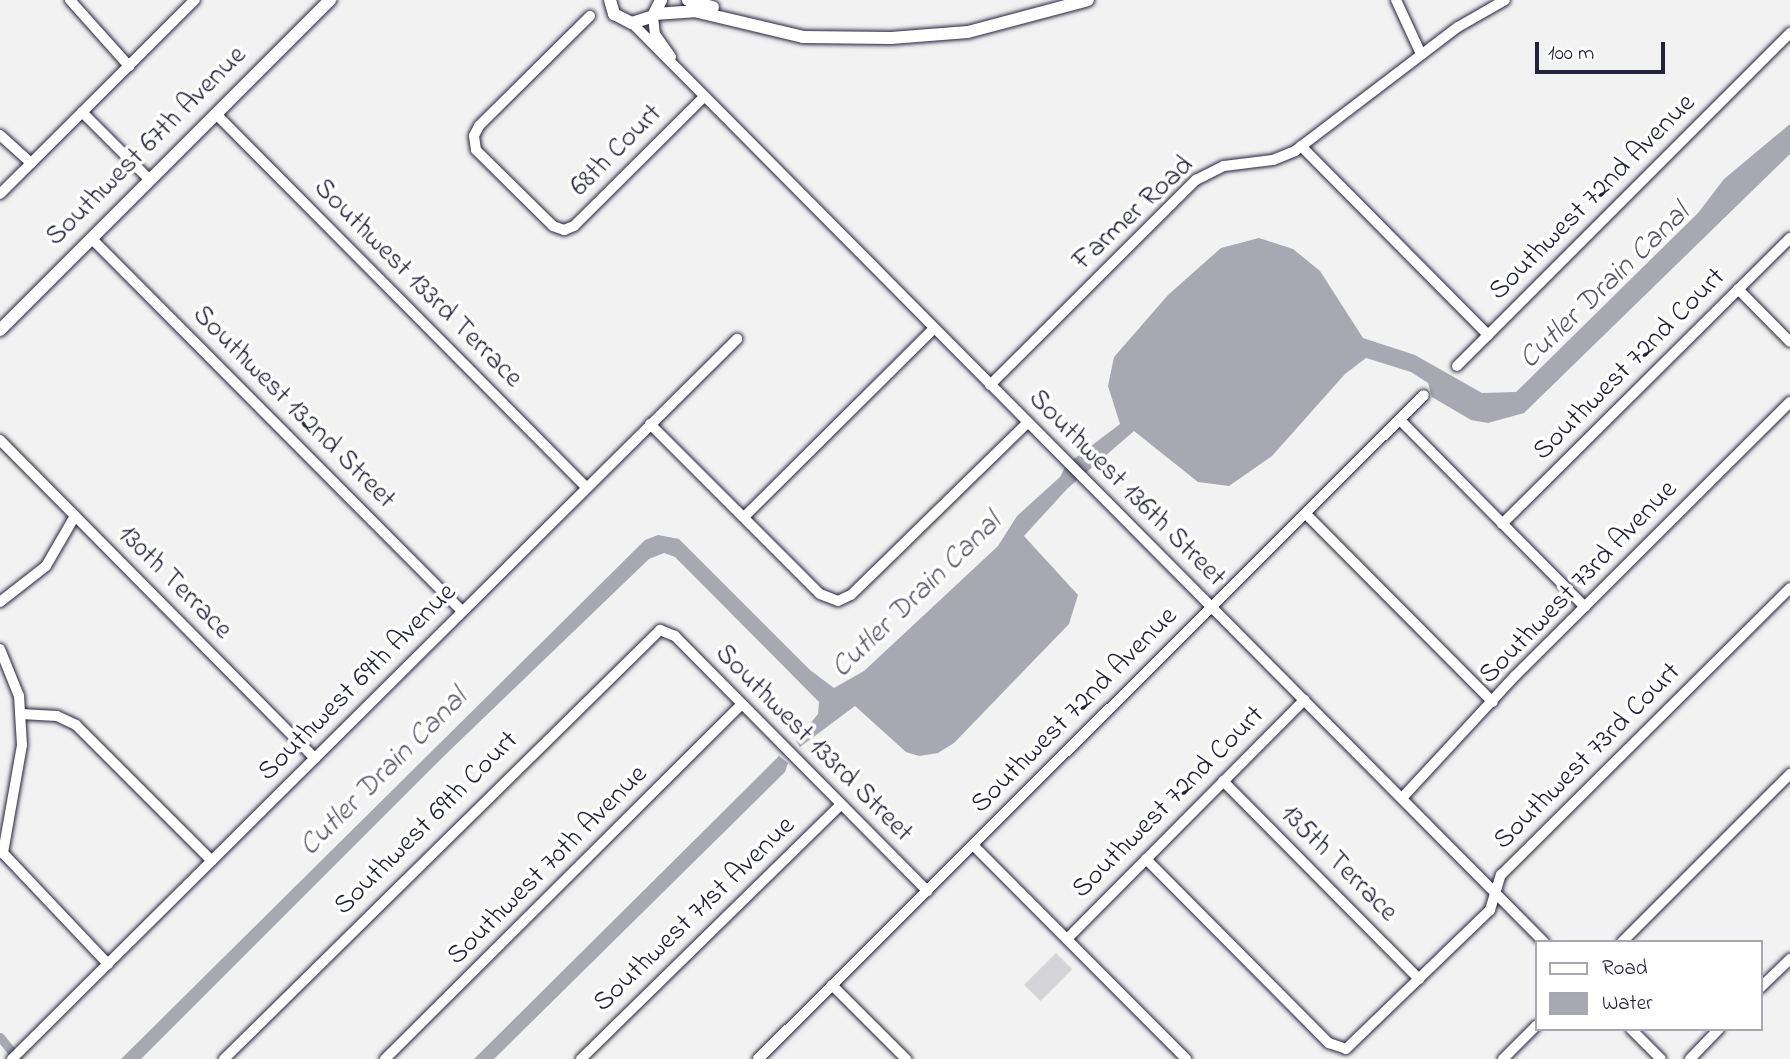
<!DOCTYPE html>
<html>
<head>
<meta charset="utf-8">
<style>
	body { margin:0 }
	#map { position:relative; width:1790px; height:1059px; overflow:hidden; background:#f2f2f3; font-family:"Indie Flower",sans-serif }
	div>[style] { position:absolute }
	.green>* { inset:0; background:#d3d3d8; transform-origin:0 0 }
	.water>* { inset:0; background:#a8a8b2 }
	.canal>* { height:9px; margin:-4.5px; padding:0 4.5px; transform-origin:4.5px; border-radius:4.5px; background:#a8a8b2 }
	.roads { filter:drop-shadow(0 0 2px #22223b) drop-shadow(0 0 2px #22223b) }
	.minor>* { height:10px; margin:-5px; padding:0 5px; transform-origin:5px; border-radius:5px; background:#fff }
	.major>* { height:12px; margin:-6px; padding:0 6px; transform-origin:6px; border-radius:6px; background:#fff }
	span { translate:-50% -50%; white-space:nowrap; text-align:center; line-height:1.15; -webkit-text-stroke:7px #fff; paint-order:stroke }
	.street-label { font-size:28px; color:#22223b }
	.water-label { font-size:30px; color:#58586b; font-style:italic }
	.legend { position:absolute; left:1535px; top:940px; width:228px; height:91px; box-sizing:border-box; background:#fff; border:2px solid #a7a7b1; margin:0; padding:9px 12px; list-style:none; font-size:21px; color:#22223b }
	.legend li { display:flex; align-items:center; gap:14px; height:35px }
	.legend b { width:35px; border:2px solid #a7a7b1 }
	.scale { position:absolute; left:1535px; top:42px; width:130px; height:32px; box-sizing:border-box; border:4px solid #22223b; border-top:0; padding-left:9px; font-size:21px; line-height:24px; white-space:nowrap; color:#22223b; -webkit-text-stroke:5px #fff; paint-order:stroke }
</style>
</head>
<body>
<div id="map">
	<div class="green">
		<div style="left:1056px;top:953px;width:23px;height:45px;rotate:45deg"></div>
	</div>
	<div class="water">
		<div style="clip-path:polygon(1790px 124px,1790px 154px,1524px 413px,1488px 423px,1471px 420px,1432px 397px,1428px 383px,1411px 372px,1366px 358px,1345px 374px,1272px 456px,1229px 486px,1198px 482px,1134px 431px,1067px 489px,1024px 536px,1078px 595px,1069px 624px,954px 743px,938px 753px,919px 756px,906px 752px,855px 706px,800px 747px,796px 741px,818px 714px,819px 702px,675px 557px,664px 553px,649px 559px,443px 757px,141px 1059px,121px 1059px,645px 540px,658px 535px,679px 539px,810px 670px,834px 688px,864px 671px,998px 546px,1017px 516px,1060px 477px,1066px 465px,1120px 424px,1108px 386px,1114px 357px,1168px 295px,1221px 248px,1259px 238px,1293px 249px,1320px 271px,1363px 338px,1415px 355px,1482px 393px,1516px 392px,1698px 213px,1724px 179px)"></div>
		<div style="clip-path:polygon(779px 756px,788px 763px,785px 772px,494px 1059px,474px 1059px)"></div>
	</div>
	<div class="canal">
		<div style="left:0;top:1037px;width:28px;rotate:51deg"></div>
	</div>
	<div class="roads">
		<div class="minor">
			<div style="left:70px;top:0;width:89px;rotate:48.2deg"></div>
			<div style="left:1396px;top:0;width:60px;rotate:65.2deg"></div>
			<div style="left:590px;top:16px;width:156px;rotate:135.3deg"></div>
			<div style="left:479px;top:126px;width:11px;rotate:117deg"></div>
			<div style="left:474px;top:136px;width:14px;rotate:82deg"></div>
			<div style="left:476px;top:150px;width:108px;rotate:44.6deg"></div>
			<div style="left:553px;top:226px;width:12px;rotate:20deg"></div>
			<div style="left:564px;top:230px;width:11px;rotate:-22deg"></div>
			<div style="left:574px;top:226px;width:183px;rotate:-44.8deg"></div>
			<div style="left:653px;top:16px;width:18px;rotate:84deg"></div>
			<div style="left:655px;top:34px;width:28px;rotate:55deg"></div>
			<div style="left:632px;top:23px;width:1295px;rotate:45.22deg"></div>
			<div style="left:82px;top:112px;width:95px;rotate:45deg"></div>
			<div style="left:216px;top:114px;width:525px;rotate:45.23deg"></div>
			<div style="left:0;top:135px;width:42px;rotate:42.1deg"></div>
			<div style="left:1301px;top:146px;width:266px;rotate:45.3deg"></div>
			<div style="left:0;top:194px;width:275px;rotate:-44.9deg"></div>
			<div style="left:91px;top:238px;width:526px;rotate:45.15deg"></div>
			<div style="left:1738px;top:289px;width:74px;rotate:45.5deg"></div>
			<div style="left:1457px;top:366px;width:471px;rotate:-45deg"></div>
			<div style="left:990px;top:385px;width:291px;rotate:-44.9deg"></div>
			<div style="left:1196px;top:180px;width:31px;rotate:-27deg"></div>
			<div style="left:1224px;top:166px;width:49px;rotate:-7deg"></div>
			<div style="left:1273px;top:160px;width:24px;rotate:-22deg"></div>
			<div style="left:1295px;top:151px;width:205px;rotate:-37.3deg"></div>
			<div style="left:1458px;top:27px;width:54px;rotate:-29.9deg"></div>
			<div style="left:1400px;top:420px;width:263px;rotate:45.3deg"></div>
			<div style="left:650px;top:424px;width:240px;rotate:45deg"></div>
			<div style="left:820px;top:594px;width:19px;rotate:21deg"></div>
			<div style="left:838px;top:601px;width:14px;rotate:-25deg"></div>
			<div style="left:851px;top:595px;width:246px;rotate:-44.3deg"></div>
			<div style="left:0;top:440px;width:448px;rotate:45.3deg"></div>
			<div style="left:1306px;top:514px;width:265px;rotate:45.2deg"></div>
			<div style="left:744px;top:517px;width:267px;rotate:-44.8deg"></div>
			<div style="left:1502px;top:524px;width:406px;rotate:-44.8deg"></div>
			<div style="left:0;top:602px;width:58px;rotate:-38deg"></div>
			<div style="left:46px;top:566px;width:58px;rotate:-59.9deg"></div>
			<div style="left:0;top:649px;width:51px;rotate:68deg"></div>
			<div style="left:19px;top:696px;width:49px;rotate:86.5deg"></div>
			<div style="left:22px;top:745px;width:110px;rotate:100deg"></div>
			<div style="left:3px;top:853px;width:153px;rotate:46.6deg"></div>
			<div style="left:21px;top:714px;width:36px;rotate:3deg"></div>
			<div style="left:57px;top:716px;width:21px;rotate:25deg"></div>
			<div style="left:76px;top:725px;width:192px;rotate:45deg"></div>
			<div style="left:1223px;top:781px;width:279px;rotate:45.3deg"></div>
			<div style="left:1402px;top:798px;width:166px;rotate:-47.2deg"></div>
			<div style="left:1515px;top:676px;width:388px;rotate:-44.9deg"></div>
			<div style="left:973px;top:845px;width:302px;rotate:45.1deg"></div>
			<div style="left:1146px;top:859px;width:260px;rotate:45.2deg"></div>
			<div style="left:1329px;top:1043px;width:18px;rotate:19deg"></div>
			<div style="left:1346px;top:1049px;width:200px;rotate:-44deg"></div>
			<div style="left:1490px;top:910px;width:37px;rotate:-73deg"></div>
			<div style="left:1501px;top:875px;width:407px;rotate:-44.8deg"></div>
			<div style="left:1067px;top:939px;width:337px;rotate:-45.2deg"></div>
			<div style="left:1622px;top:942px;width:238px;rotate:-45deg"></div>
			<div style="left:832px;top:985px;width:105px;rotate:45deg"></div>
			<div style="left:1760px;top:988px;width:42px;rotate:-44deg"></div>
			<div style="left:1631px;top:1029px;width:42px;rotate:45deg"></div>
			<div style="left:12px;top:1059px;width:1022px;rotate:-44.8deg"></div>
			<div style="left:224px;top:1059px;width:612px;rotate:-44.54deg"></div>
			<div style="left:660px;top:630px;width:16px;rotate:22deg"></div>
			<div style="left:675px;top:636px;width:359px;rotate:45.3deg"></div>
			<div style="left:385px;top:1059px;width:503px;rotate:-44.84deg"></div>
			<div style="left:581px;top:1059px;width:364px;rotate:-44.4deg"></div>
			<div style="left:758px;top:1059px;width:940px;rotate:-44.91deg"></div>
			<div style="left:1503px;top:1059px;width:47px;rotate:-45deg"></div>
			<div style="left:1690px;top:1059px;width:42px;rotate:-46deg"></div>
		</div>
		<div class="major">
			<div style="left:610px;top:0;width:15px;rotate:74deg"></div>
			<div style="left:614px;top:14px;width:20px;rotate:27deg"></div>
			<div style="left:632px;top:23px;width:22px;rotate:-18deg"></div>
			<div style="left:653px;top:16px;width:18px;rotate:-63deg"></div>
			<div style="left:688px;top:0;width:26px;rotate:16deg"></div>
			<div style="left:655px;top:14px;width:39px;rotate:-4deg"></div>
			<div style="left:694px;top:11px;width:112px;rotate:13.4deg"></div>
			<div style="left:803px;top:37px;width:88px;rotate:0.7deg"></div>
			<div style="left:891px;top:38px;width:77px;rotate:-4.5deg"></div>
			<div style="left:968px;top:32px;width:124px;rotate:-14.9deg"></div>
			<div style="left:0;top:330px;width:467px;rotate:-45deg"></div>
		</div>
	</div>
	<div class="street-label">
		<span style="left:147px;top:147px;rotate:-45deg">Southwest 67th Avenue</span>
		<span style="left:617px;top:151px;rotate:-45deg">68th Court</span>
		<span style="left:1593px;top:198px;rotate:-45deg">Southwest 72nd Avenue</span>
		<span style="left:1134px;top:214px;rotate:-43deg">Farmer Road</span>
		<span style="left:417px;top:284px;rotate:45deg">Southwest 133rd Terrace</span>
		<span style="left:1630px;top:365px;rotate:-45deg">Southwest 72nd Court</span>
		<span style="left:293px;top:408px;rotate:45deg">Southwest 132nd Street</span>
		<span style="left:1126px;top:489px;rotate:45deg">Southwest 136th Street</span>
		<span style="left:174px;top:583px;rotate:45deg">130th Terrace</span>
		<span style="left:1579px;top:583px;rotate:-46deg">Southwest 73rd Avenue</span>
		<span style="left:358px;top:683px;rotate:-45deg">Southwest 69th Avenue</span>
		<span style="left:1075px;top:711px;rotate:-45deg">Southwest 72nd Avenue</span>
		<span style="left:813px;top:744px;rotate:45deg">Southwest 133rd Street</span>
		<span style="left:1588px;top:757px;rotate:-45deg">Southwest 73rd Court</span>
		<span style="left:1169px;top:803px;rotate:-45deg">Southwest 72nd Court</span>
		<span style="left:427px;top:824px;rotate:-45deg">Southwest 69th Court</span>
		<span style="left:1338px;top:864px;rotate:45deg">135th Terrace</span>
		<span style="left:548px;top:866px;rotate:-45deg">Southwest 70th Avenue</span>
		<span style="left:695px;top:915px;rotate:-44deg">Southwest 71st Avenue</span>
	</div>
	<div class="water-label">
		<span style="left:1605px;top:287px;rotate:-44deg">Cutler Drain Canal</span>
		<span style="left:917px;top:596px;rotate:-44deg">Cutler Drain Canal</span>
		<span style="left:384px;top:773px;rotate:-45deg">Cutler Drain Canal</span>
	</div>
	<ul class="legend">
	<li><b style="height:9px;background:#fff"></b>Road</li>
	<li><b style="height:19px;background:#a8a8b2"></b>Water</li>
	</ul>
	<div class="scale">100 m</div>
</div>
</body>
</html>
